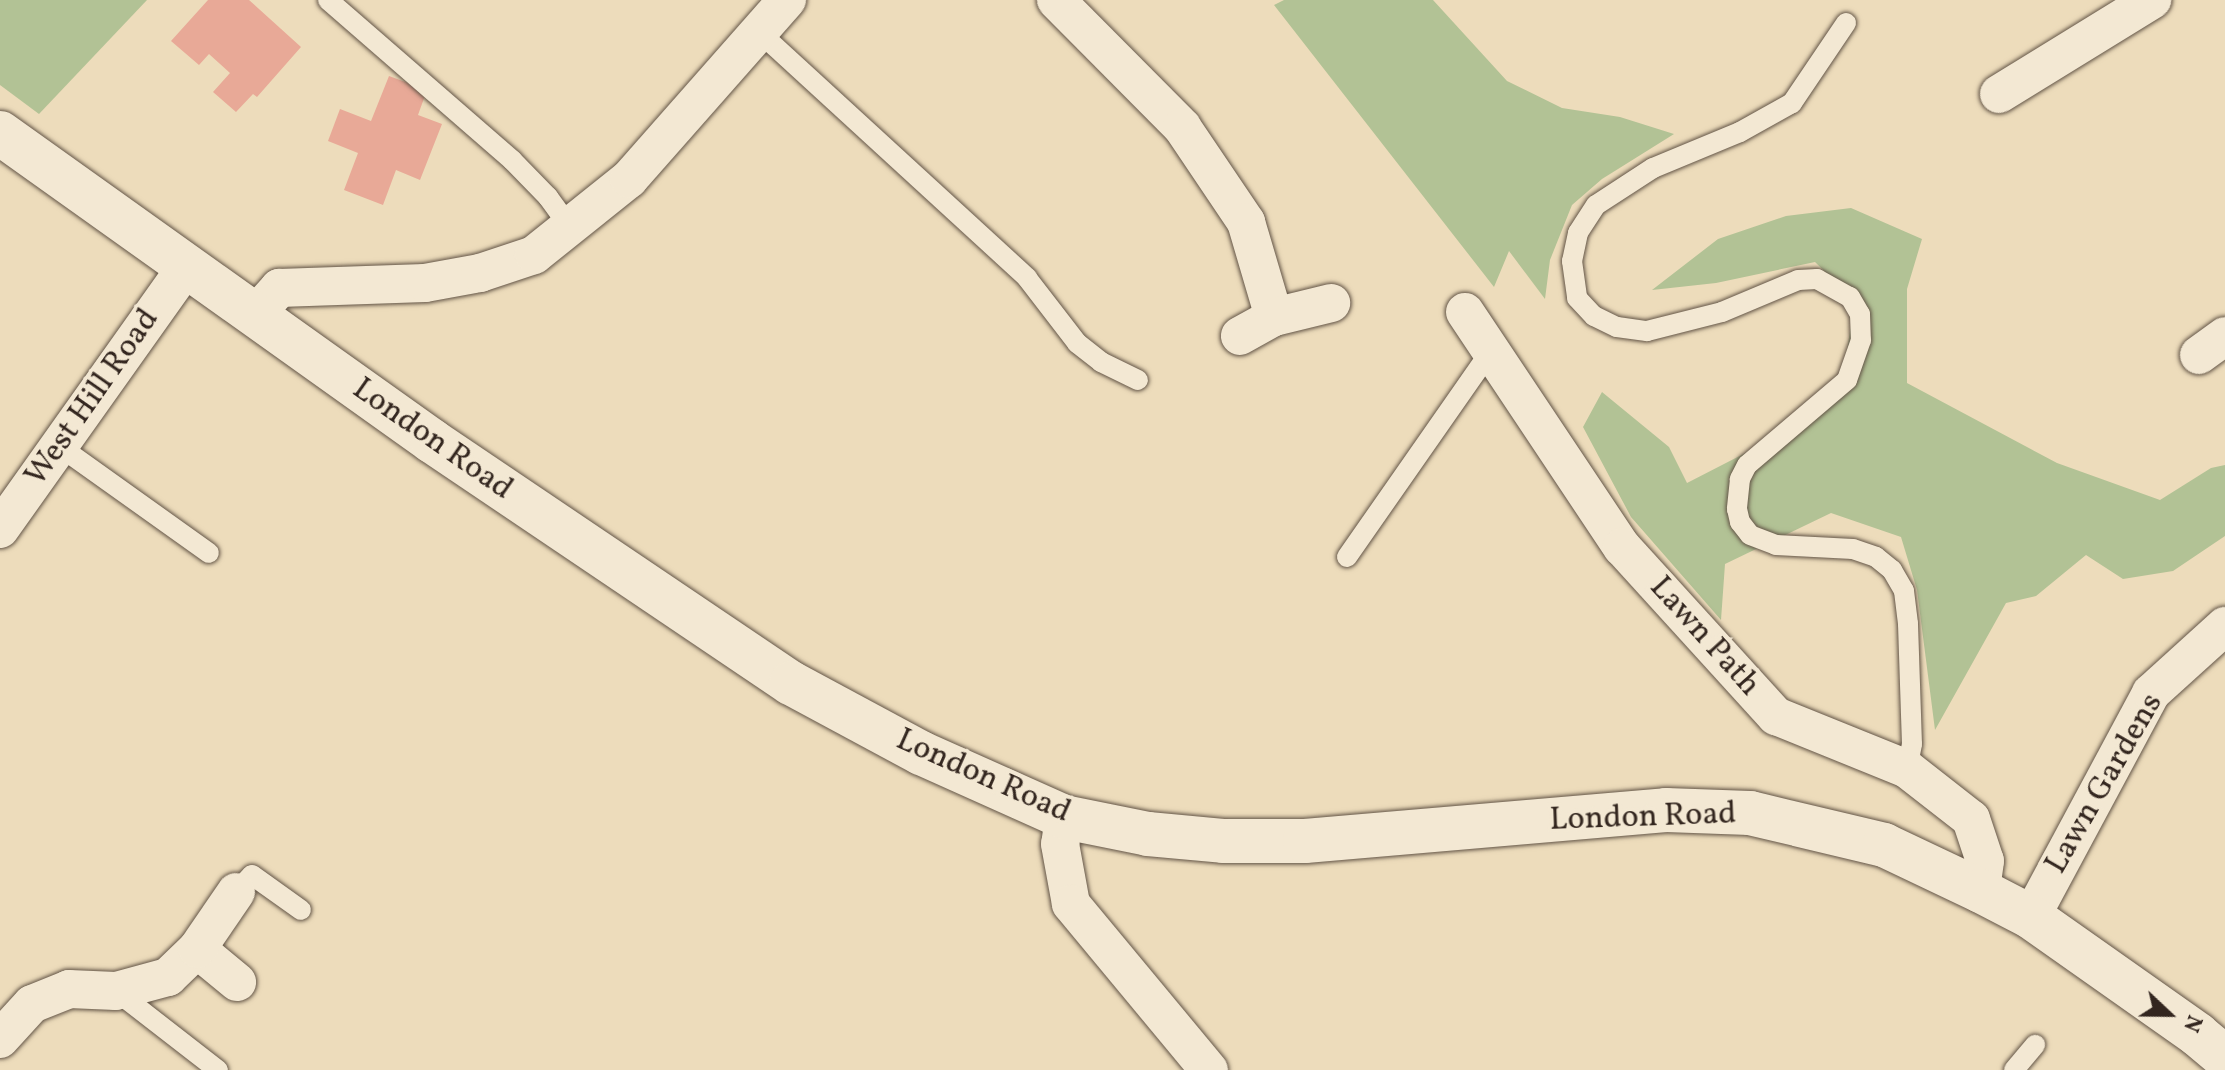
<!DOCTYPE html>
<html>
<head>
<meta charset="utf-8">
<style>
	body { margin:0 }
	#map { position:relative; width:2225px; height:1070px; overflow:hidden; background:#eddcbb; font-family:Vollkorn,serif }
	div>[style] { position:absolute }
	.green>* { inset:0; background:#b2c295 }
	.building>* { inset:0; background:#e8a997 }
	.roads { filter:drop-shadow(0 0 2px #625446) drop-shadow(0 0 2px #625446) }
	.service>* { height:20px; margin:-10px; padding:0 10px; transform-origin:10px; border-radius:10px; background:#f3e8d3 }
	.minor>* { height:38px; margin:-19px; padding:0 19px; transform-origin:19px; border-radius:19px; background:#f3e8d3 }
	.tertiary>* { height:44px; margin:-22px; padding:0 22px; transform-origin:22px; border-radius:22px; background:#f3e8d3 }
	span { translate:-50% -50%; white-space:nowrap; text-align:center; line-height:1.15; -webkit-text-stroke:7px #f3e8d3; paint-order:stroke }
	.street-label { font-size:32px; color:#33261f }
	.north { position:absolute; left:2129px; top:974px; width:80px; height:80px; -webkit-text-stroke:6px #f3e8d3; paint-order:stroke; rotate:112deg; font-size:22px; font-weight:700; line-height:32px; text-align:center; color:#33261f }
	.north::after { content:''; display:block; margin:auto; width:28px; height:36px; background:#33261f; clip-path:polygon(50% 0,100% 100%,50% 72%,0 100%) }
</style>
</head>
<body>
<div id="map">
	<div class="green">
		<div style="clip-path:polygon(0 0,147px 0,39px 114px,0 85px)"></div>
		<div style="clip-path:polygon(1284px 0,1433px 0,1507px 81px,1562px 108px,1620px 117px,1674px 134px,1602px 179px,1572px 205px,1550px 260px,1545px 299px,1509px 251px,1494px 287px,1274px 5px)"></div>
		<div style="clip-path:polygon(1851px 208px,1922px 239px,1907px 289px,1907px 383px,2057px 463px,2160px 500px,2211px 468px,2225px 465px,2225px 536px,2173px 571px,2123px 579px,2086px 555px,2036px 596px,2006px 603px,1935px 730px,1917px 590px,1901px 537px,1831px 513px,1725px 564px,1721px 620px,1631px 517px,1583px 427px,1602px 392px,1669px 447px,1687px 483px,1759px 446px,1842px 380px,1855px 301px,1815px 262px,1716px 283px,1652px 290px,1718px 239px,1786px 216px)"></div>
	</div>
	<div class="building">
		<div style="clip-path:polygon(208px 0,249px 0,301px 47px,257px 97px,253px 94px,236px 112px,213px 92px,230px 73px,209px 54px,199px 65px,171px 41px)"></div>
		<div style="clip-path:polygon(389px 76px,427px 90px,418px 115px,442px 124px,420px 180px,396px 170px,383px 205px,344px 190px,358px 153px,328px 141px,340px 109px,371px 121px)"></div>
	</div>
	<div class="roads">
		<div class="service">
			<div style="left:328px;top:0;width:244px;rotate:41deg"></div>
			<div style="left:512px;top:160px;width:52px;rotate:45.8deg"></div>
			<div style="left:548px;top:197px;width:36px;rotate:54deg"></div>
			<div style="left:1846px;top:23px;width:97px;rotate:124deg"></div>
			<div style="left:1792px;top:103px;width:60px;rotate:150.9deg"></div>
			<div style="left:1740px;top:132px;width:94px;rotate:157.5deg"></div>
			<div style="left:1653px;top:168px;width:68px;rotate:147deg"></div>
			<div style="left:1596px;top:205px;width:33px;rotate:123deg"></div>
			<div style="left:1578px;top:233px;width:29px;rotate:102deg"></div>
			<div style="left:1572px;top:261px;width:37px;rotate:82deg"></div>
			<div style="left:1577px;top:298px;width:25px;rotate:47deg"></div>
			<div style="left:1594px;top:316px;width:25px;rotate:26deg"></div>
			<div style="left:1617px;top:327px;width:30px;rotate:8deg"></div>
			<div style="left:1647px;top:331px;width:77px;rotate:-14.2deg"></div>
			<div style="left:1722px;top:312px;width:82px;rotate:-22.8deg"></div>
			<div style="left:1798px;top:280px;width:19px;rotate:-3deg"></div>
			<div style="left:1817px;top:279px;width:38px;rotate:29deg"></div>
			<div style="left:1850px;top:297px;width:20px;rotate:60deg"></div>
			<div style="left:1860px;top:314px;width:26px;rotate:88deg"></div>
			<div style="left:1861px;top:340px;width:42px;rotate:109.3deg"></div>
			<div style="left:1847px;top:380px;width:131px;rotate:139.6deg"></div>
			<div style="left:1747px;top:465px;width:16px;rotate:117deg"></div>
			<div style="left:1740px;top:479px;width:30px;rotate:96deg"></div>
			<div style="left:1737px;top:509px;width:13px;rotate:77deg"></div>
			<div style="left:1740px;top:522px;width:16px;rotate:52deg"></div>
			<div style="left:1750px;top:535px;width:28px;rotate:21deg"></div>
			<div style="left:1776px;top:545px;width:77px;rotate:3deg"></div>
			<div style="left:1853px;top:549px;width:24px;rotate:19deg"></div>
			<div style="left:1876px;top:557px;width:21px;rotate:39deg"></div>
			<div style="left:1892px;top:570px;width:24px;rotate:60deg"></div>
			<div style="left:1904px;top:591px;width:33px;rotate:83deg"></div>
			<div style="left:1908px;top:624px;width:120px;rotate:88.1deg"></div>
			<div style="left:1912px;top:744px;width:25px;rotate:101deg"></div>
			<div style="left:759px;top:32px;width:364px;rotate:42.5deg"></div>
			<div style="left:1027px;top:278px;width:82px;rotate:52.4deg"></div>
			<div style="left:1077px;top:343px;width:31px;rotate:38deg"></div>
			<div style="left:1101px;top:362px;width:41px;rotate:25.9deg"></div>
			<div style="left:59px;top:446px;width:184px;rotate:35.5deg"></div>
			<div style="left:1347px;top:557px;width:250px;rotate:-55.1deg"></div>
			<div style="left:236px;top:892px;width:23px;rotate:-47deg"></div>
			<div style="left:252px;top:875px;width:60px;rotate:35.5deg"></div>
			<div style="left:116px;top:991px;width:129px;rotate:37.8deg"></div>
			<div style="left:2014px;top:1070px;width:33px;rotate:-50deg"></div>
		</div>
		<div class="minor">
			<div style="left:1056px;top:0;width:179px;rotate:45.2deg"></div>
			<div style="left:1182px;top:127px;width:115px;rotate:56deg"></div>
			<div style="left:1246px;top:222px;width:99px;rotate:73.6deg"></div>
			<div style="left:1274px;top:317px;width:39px;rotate:151deg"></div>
			<div style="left:1999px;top:94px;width:180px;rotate:-31.6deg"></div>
			<div style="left:1465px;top:312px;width:283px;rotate:56.3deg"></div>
			<div style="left:1622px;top:547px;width:229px;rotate:47.7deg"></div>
			<div style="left:1776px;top:716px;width:141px;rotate:22deg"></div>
			<div style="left:1907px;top:769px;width:81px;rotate:38deg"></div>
			<div style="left:1971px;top:819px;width:44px;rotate:71.6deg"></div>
			<div style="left:1985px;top:861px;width:30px;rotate:98deg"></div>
			<div style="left:254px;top:316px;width:38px;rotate:-48deg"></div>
			<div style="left:279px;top:288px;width:146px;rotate:-2deg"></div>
			<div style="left:425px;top:283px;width:56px;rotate:-10.3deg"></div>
			<div style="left:480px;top:273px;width:57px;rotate:-18.4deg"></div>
			<div style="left:534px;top:255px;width:122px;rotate:-38.7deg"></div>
			<div style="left:629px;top:179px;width:239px;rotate:-48.6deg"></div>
			<div style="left:1274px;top:317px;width:59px;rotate:-13.8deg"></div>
			<div style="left:2199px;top:355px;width:32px;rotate:-36deg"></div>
			<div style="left:0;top:529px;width:321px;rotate:-54.6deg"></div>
			<div style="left:1064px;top:817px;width:27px;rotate:98deg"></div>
			<div style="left:1060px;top:844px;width:61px;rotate:79.6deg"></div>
			<div style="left:1071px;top:904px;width:216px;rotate:50.3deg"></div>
			<div style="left:2031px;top:917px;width:254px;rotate:-61.8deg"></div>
			<div style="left:2151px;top:693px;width:100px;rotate:-42.2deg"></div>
			<div style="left:197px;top:949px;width:52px;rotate:39.5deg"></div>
			<div style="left:0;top:1039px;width:47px;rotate:-47.6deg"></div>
			<div style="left:32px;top:1004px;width:40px;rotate:-22deg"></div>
			<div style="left:69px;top:989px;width:47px;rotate:2.4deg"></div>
			<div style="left:116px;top:991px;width:54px;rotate:-15.1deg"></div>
			<div style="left:168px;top:977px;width:40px;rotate:-44deg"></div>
			<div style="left:197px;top:949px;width:69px;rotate:-55.6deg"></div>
		</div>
		<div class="tertiary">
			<div style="left:0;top:133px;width:531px;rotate:35.49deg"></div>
			<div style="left:432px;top:441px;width:433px;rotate:34deg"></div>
			<div style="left:791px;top:683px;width:148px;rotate:28.3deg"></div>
			<div style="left:921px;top:753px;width:157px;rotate:24.1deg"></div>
			<div style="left:1064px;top:817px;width:86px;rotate:11.4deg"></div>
			<div style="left:1148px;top:834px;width:75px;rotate:5.3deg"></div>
			<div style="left:1223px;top:841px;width:82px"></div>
			<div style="left:1305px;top:841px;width:362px;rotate:-4.9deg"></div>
			<div style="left:1666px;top:810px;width:84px;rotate:2deg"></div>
			<div style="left:1750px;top:813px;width:138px;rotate:13.4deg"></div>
			<div style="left:1884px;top:845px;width:107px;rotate:25.4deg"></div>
			<div style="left:1981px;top:891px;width:56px;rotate:27.5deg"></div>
			<div style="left:2031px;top:917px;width:204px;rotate:35.2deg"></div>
			<div style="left:2198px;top:1035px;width:35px;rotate:40deg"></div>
		</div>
	</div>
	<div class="street-label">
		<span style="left:93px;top:398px;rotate:-55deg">West Hill Road</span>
		<span style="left:432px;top:440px;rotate:35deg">London Road</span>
		<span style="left:1704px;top:637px;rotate:48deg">Lawn Path</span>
		<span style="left:983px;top:777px;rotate:24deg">London Road</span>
		<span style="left:2105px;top:784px;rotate:-60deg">Lawn Gardens</span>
		<span style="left:1643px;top:818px;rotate:-2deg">London Road</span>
	</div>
	<div class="north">N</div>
</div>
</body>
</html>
